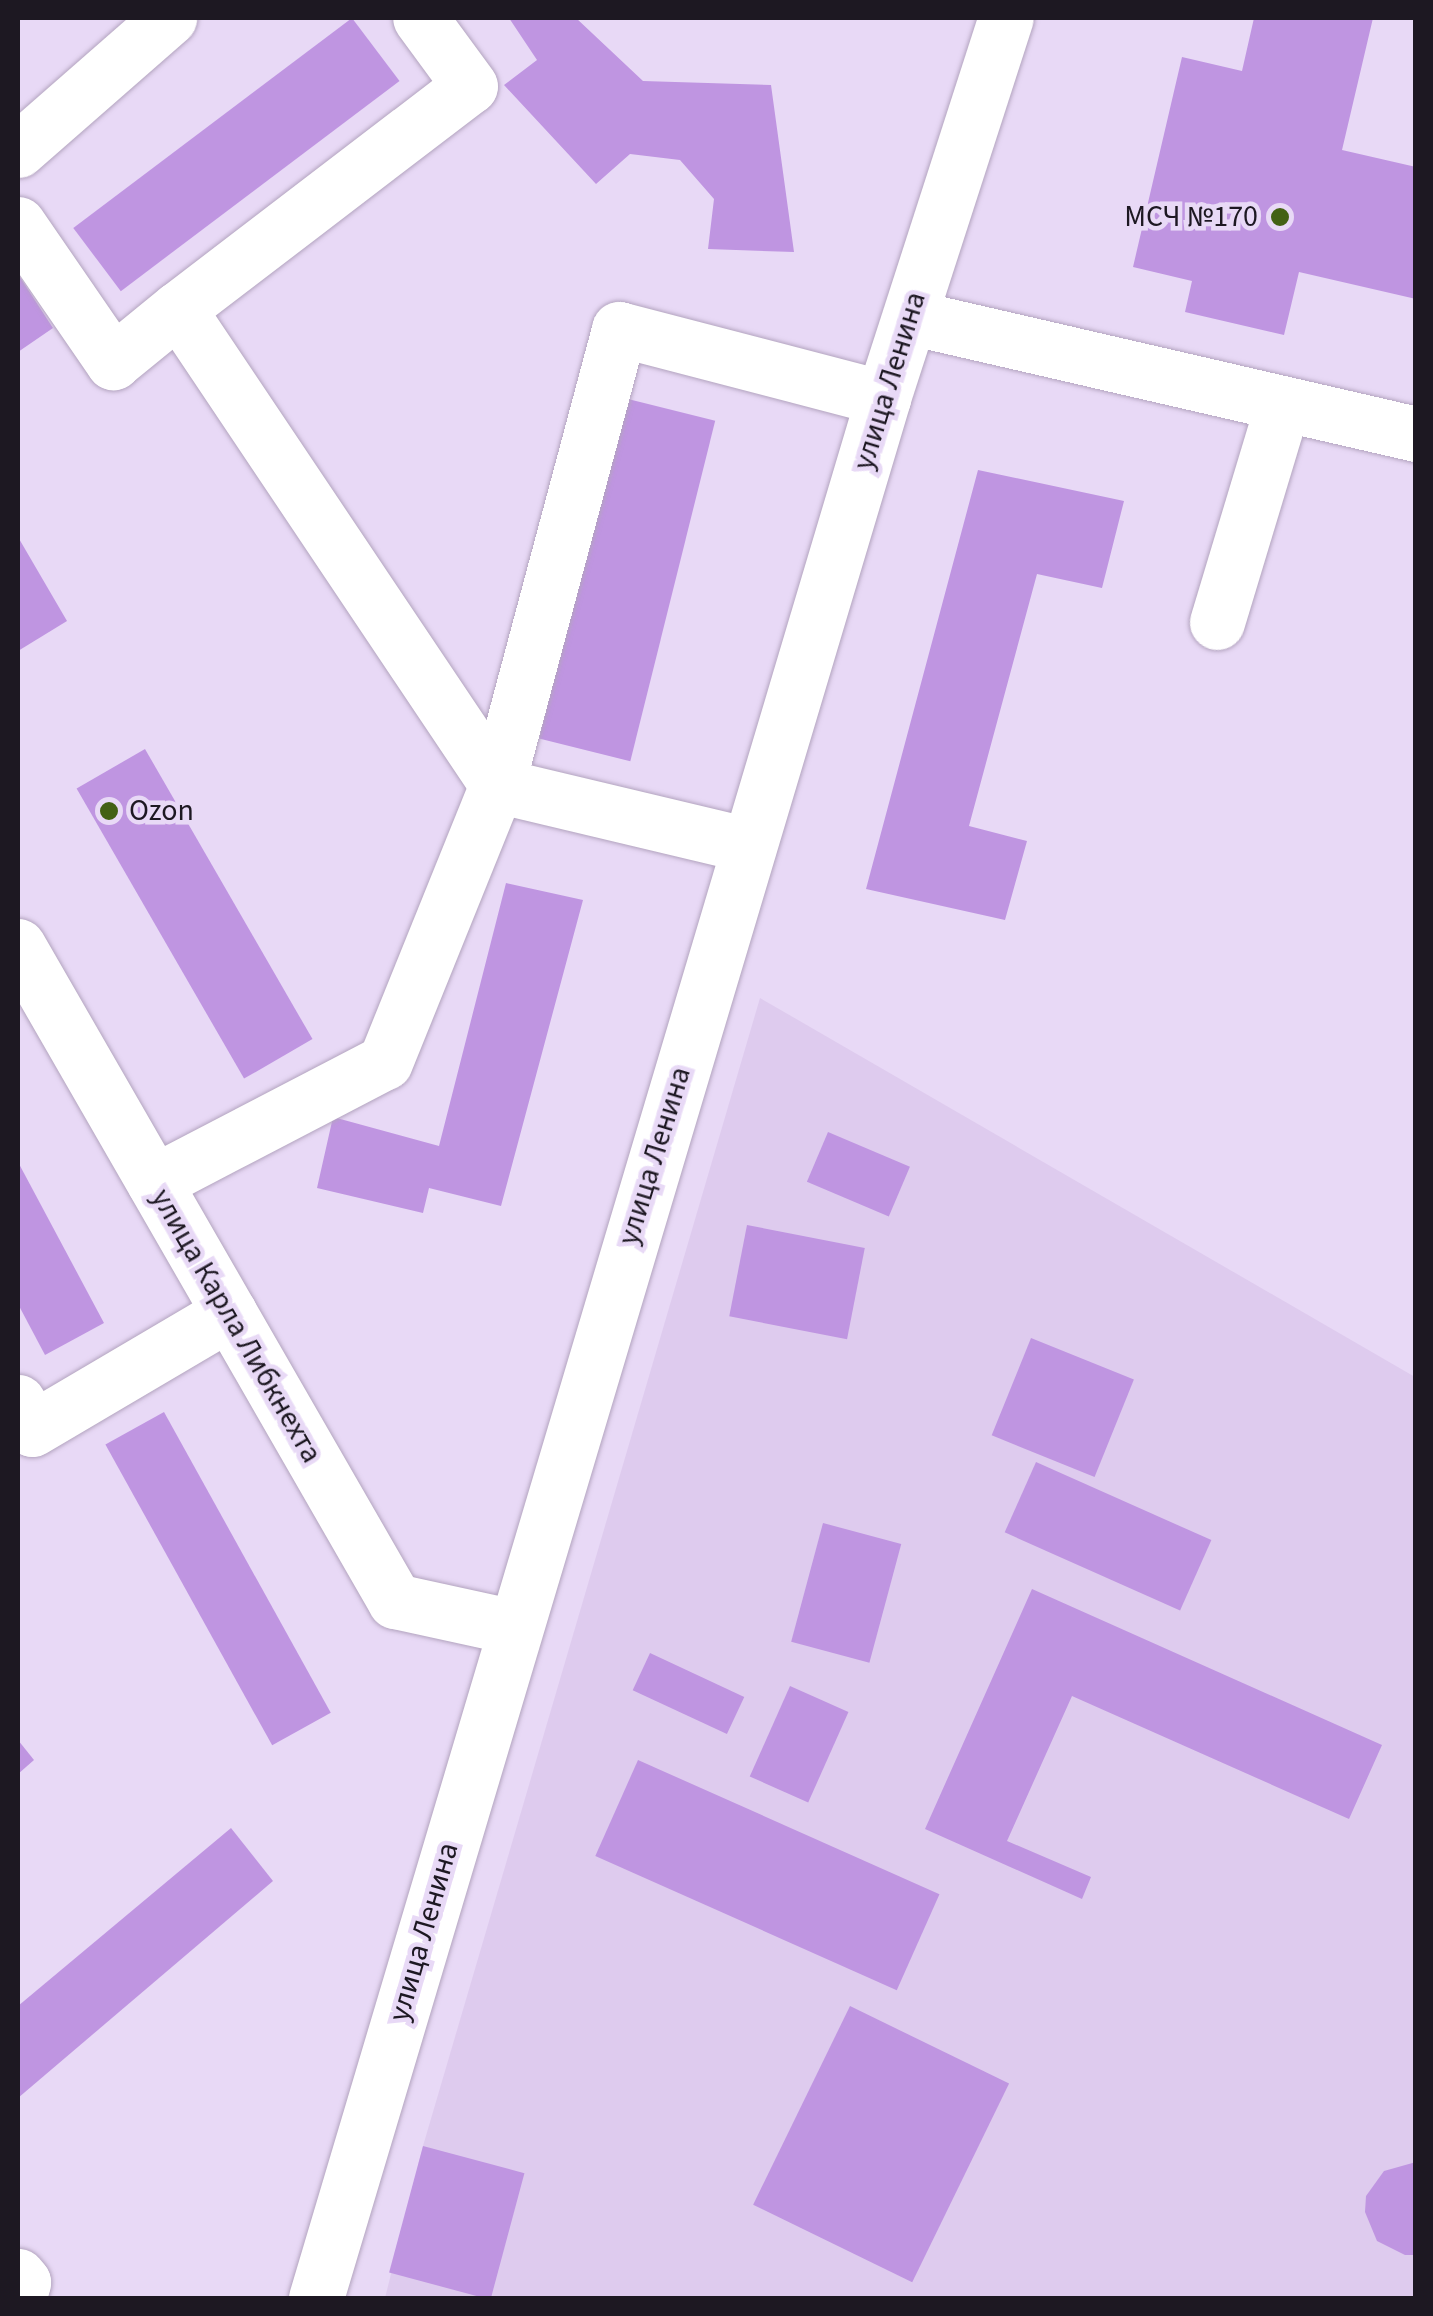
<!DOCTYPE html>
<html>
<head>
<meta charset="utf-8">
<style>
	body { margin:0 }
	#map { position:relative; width:1433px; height:2316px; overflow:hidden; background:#e8d9f6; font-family:"Source Sans 3",sans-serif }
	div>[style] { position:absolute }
	.built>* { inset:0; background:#decbee }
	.building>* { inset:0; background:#bf95e1; transform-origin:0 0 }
	.roads { filter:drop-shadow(0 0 2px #b3a4bf) drop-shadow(0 0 2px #b3a4bf) }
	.minor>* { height:55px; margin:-27.5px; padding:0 27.5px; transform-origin:27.5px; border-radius:27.5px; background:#fff }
	.major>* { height:55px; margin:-27.5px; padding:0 27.5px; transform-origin:27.5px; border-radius:27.5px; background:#fff }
	.dots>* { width:28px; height:28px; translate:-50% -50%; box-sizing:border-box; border:5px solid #e8d9f6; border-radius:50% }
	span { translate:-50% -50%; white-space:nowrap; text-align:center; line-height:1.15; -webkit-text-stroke:9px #e8d9f6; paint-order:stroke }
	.poi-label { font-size:30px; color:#1d1822 }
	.right { translate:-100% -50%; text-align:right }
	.left { translate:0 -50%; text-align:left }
	.street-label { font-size:30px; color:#1d1822 }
	.frame { position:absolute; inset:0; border:20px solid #1d1822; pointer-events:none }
</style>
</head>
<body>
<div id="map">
	<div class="built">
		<div style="clip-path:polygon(760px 998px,1415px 1377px,1415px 2298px,385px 2298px,423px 2146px)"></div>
	</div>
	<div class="building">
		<div style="left:352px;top:18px;width:79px;height:349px;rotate:53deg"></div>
		<div style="clip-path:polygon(509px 18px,576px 18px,643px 81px,771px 85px,794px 252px,708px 249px,714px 199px,680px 160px,630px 154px,596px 184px,504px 85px,537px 60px)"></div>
		<div style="clip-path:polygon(1254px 18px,1373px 18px,1342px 150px,1416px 167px,1416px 299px,1299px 272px,1284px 335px,1185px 312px,1192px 281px,1133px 267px,1182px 57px,1242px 71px)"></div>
		<div style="clip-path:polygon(18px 274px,53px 328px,18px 352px)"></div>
		<div style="left:624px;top:398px;width:94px;height:351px;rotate:14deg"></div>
		<div style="clip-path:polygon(978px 470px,1124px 501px,1102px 588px,1037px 574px,969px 826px,1027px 841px,1005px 920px,866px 889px)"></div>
		<div style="clip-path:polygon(18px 537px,67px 621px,18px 651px)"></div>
		<div style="left:145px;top:749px;width:335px;height:79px;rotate:60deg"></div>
		<div style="clip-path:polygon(506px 883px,583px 900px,501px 1206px,429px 1188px,423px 1213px,317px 1188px,333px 1117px,439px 1146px)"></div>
		<div style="left:828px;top:1132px;width:89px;height:54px;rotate:23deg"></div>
		<div style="clip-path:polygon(18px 1162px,104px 1323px,45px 1355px,18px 1304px)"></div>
		<div style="left:747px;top:1225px;width:120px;height:93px;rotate:11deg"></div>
		<div style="left:1031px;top:1338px;width:111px;height:105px;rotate:22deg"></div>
		<div style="left:164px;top:1412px;width:344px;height:67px;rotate:61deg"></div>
		<div style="left:1036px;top:1462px;width:192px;height:77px;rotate:24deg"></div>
		<div style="left:823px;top:1523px;width:81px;height:123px;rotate:15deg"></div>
		<div style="clip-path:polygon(1032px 1589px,1382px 1745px,1349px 1819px,1072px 1696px,1007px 1841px,1091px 1877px,1082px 1899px,925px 1829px)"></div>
		<div style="left:650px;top:1653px;width:104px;height:41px;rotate:25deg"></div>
		<div style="left:790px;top:1686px;width:64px;height:99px;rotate:24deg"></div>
		<div style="clip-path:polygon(18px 1740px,34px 1760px,18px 1774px)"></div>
		<div style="left:638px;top:1760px;width:330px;height:105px;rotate:24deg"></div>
		<div style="clip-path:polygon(231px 1828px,273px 1881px,18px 2098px,18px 2006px)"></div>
		<div style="left:850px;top:2006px;width:177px;height:221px;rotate:26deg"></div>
		<div style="left:423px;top:2146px;width:105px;height:131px;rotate:15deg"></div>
		<div style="clip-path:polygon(1416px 2162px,1416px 2255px,1405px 2255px,1377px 2241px,1365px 2212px,1366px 2196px,1384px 2171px)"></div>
	</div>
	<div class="roads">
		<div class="minor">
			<div style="left:18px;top:224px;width:168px;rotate:55.5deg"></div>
			<div style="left:113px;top:362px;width:84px;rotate:-39.2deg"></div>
			<div style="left:178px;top:309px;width:573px;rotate:56.17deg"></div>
			<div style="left:497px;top:785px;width:259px;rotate:13.4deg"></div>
			<div style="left:178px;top:309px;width:367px;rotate:-37.4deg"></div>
			<div style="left:470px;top:86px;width:84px;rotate:-126.3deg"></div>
			<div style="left:910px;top:317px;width:519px;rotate:13.02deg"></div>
			<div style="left:1217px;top:622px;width:228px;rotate:-73.2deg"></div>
			<div style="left:18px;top:946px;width:756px;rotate:60.08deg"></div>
			<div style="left:395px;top:1601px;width:122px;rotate:12.3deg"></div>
			<div style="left:154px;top:1182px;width:260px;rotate:-27.5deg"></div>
			<div style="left:385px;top:1062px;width:299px;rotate:-68deg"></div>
			<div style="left:497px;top:785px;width:472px;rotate:-75deg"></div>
			<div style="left:619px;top:329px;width:273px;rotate:14.6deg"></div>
			<div style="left:18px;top:1402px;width:30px;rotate:63deg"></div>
			<div style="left:32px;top:1429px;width:229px;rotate:-30.5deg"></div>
			<div style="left:18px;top:2276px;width:8px;rotate:50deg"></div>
			<div style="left:23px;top:2282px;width:16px;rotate:104deg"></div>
			<div style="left:316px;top:2298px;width:1983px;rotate:-73.38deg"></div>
			<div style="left:883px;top:398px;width:399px;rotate:-72.1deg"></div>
		</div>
		<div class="major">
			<div style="left:18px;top:150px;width:201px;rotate:-41.2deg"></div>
		</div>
	</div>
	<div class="dots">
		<div style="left:1280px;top:217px;background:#436114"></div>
		<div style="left:109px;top:811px;background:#436114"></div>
	</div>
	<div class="poi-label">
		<span class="right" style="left:1258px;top:217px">МСЧ №170</span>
		<span class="left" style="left:129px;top:811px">Ozon</span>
	</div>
	<div class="street-label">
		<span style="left:890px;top:381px;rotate:-73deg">улица Ленина</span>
		<span style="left:655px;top:1156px;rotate:-73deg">улица Ленина</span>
		<span style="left:236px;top:1326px;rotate:60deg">улица Карла Либкнехта</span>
		<span style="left:424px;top:1932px;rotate:-74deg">улица Ленина</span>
	</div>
	<div class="frame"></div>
</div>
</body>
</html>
